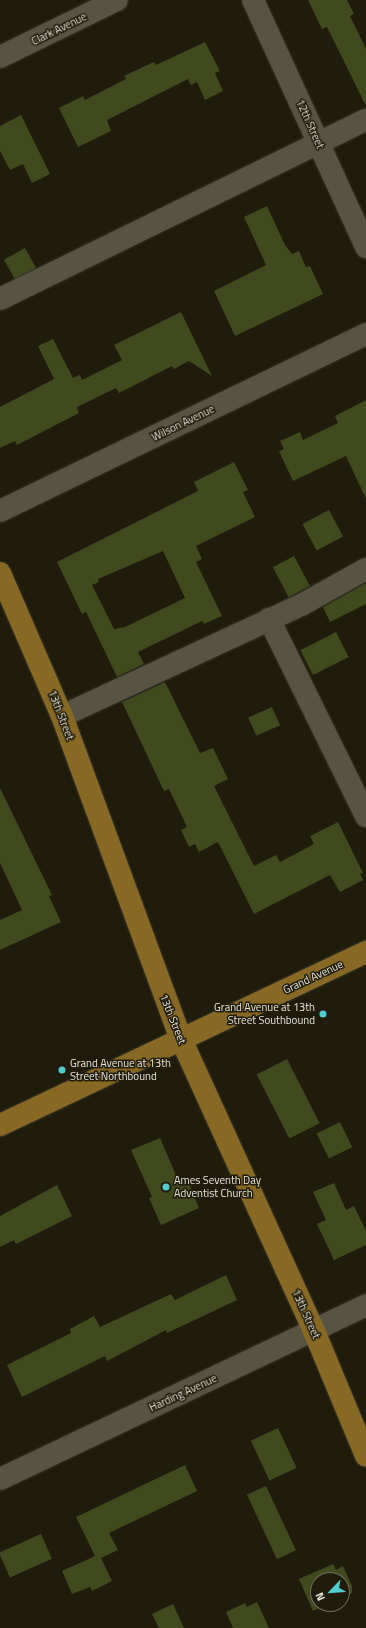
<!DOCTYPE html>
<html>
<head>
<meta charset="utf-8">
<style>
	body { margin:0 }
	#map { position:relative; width:366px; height:1628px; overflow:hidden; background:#201c0b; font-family:"Titillium Web",sans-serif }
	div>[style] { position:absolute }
	.building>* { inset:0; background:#41491f; transform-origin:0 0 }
	.roads { filter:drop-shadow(0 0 1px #36342c) drop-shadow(0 0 1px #36342c) }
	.minor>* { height:22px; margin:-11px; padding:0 11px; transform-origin:11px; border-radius:11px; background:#575441 }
	.major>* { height:22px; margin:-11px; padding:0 11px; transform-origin:11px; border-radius:11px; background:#886923 }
	.dots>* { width:11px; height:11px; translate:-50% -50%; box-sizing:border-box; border:2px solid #201c0b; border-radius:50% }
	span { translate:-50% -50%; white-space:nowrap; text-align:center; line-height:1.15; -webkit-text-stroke:3px #201c0b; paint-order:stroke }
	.street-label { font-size:11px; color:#e9e7dc }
	.poi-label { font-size:11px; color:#e9e7dc }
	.right { translate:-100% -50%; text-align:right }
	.left { translate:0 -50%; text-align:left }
	.north { position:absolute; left:310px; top:1572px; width:40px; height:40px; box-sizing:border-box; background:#201c0b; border:1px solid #706d5f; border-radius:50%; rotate:245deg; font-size:11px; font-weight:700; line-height:16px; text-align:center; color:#e9e7dc }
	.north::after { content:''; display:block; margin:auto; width:14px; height:18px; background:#51ccd2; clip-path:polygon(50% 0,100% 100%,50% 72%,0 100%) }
</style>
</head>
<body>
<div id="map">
	<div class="building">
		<div style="clip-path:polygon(308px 0,347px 0,354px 14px,350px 16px,366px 49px,366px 106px,327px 27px,322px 29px)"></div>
		<div style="clip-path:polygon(205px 42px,220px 71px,215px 73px,223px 91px,205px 100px,197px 82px,191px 85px,188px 79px,107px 120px,111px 131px,78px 147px,59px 108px,83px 96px,85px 100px,126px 79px,124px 76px,154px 62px,156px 65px)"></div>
		<div style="clip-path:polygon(21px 115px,50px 174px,32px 183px,23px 164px,10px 170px,0 151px,0 126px)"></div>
		<div style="clip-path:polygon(267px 206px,285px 245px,292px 254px,299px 251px,306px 267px,310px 266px,323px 294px,235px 336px,214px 291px,266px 265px,244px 217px)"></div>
		<div style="left:25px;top:248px;width:23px;height:24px;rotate:61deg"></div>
		<div style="clip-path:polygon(181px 312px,212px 376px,189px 361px,174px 369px,172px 366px,119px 393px,116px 388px,77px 407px,79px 413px,17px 445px,15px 441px,0 448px,0 407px,54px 379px,38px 346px,53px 339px,73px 378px,80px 375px,82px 380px,122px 360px,114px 345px)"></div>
		<div style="clip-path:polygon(366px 400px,366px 499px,346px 456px,293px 481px,279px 451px,284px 449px,280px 441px,300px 432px,303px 440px,338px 423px,335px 416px)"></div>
		<div style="clip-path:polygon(evenodd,234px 462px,248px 490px,243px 492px,255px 517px,196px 546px,202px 559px,196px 562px,222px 616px,204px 624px,202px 621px,138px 652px,144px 664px,117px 677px,86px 612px,82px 614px,57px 562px,198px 491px,194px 482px,234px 462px,163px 551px,185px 598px,125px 627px,114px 629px,92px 585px,99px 582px,98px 579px,163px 551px)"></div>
		<div style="left:329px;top:510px;width:30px;height:30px;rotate:62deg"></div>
		<div style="left:294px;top:556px;width:34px;height:24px;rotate:62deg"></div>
		<div style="clip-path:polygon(366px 583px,366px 604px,330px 622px,323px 607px)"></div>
		<div style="left:336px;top:632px;width:28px;height:40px;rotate:63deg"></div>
		<div style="clip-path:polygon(165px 682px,200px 753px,213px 748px,228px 779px,214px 786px,254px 866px,276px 855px,280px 862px,314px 844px,310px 836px,338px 822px,363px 873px,360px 874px,363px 880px,340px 892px,330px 875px,254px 914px,218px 842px,199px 852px,195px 844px,189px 847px,181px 830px,187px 827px,169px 789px,164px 791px,122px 702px)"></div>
		<div style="left:272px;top:707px;width:20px;height:26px;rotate:66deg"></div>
		<div style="clip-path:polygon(0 788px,52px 895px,49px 896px,61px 922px,0 950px,0 920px,22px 910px,0 863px)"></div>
		<div style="left:287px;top:1059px;width:72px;height:34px;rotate:63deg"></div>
		<div style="left:340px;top:1122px;width:28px;height:26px;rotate:64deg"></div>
		<div style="clip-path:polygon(160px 1138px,179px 1182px,187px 1179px,199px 1208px,161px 1225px,149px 1198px,152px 1197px,131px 1150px)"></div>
		<div style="clip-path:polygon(334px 1183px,346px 1210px,354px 1206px,366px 1231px,366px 1245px,334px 1260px,317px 1224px,326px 1220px,313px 1192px)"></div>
		<div style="clip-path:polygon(57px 1185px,72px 1216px,16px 1244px,14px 1240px,0 1247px,0 1216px)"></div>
		<div style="clip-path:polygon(226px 1275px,237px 1300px,167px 1333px,166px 1330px,107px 1361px,105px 1356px,22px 1397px,7px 1365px,71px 1333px,70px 1329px,94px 1316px,100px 1327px,171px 1294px,175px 1300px)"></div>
		<div style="left:278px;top:1428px;width:44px;height:30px;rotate:65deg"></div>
		<div style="clip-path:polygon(185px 1465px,197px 1491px,109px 1533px,118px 1550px,101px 1558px,112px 1581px,92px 1591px,90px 1587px,72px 1594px,62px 1571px,95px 1556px,76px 1517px)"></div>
		<div style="left:266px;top:1486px;width:71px;height:21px;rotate:65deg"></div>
		<div style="left:41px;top:1534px;width:27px;height:46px;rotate:66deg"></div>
		<div style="clip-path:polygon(333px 1564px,336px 1570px,343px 1566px,352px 1586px,352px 1593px,342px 1598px,342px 1580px,318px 1580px,318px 1604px,328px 1604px,313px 1611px,299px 1579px)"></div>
		<div style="clip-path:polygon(257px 1602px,269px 1628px,233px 1628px,226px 1612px,245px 1603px,247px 1607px)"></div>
		<div style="clip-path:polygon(173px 1604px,184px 1628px,159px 1628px,152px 1614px)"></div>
	</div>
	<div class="roads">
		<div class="minor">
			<div style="left:253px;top:0;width:272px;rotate:65.4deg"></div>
			<div style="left:0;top:57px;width:130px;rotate:-26deg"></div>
			<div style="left:0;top:299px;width:407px;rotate:-26.1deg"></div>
			<div style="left:0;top:511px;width:407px;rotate:-25.8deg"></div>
			<div style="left:269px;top:619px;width:220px;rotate:63.8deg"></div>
			<div style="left:62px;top:716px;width:266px;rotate:-24.9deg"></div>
			<div style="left:303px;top:604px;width:72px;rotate:-29.1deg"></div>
			<div style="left:0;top:1479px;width:405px;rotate:-25.4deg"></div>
		</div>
		<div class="major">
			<div style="left:0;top:573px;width:156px;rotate:66.6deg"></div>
			<div style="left:62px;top:716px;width:344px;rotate:69.8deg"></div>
			<div style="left:181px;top:1039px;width:321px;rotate:65.5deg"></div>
			<div style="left:314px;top:1331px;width:135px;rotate:67.4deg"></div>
			<div style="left:0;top:1125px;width:405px;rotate:-25.3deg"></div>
		</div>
	</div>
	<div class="dots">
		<div style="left:323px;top:1014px;background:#51ccd2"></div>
		<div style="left:62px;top:1070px;background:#51ccd2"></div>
		<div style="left:166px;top:1187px;background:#51ccd2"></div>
	</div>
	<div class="street-label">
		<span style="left:59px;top:29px;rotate:-26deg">Clark Avenue</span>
		<span style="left:310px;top:124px;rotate:66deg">12th Street</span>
		<span style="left:183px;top:423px;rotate:-26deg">Wilson Avenue</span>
		<span style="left:61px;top:715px;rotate:69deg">13th Street</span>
		<span style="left:313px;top:977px;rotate:-25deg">Grand Avenue</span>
		<span style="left:173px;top:1019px;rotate:68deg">13th Street</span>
		<span style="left:306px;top:1314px;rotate:66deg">13th Street</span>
		<span style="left:183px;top:1393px;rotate:-25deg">Harding Avenue</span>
	</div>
	<div class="poi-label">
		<span class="right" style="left:315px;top:1014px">Grand Avenue at 13th<br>Street Southbound</span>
		<span class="left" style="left:70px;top:1070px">Grand Avenue at 13th<br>Street Northbound</span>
		<span class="left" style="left:174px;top:1187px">Ames Seventh Day<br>Adventist Church</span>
	</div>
	<div class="north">N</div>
</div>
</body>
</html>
